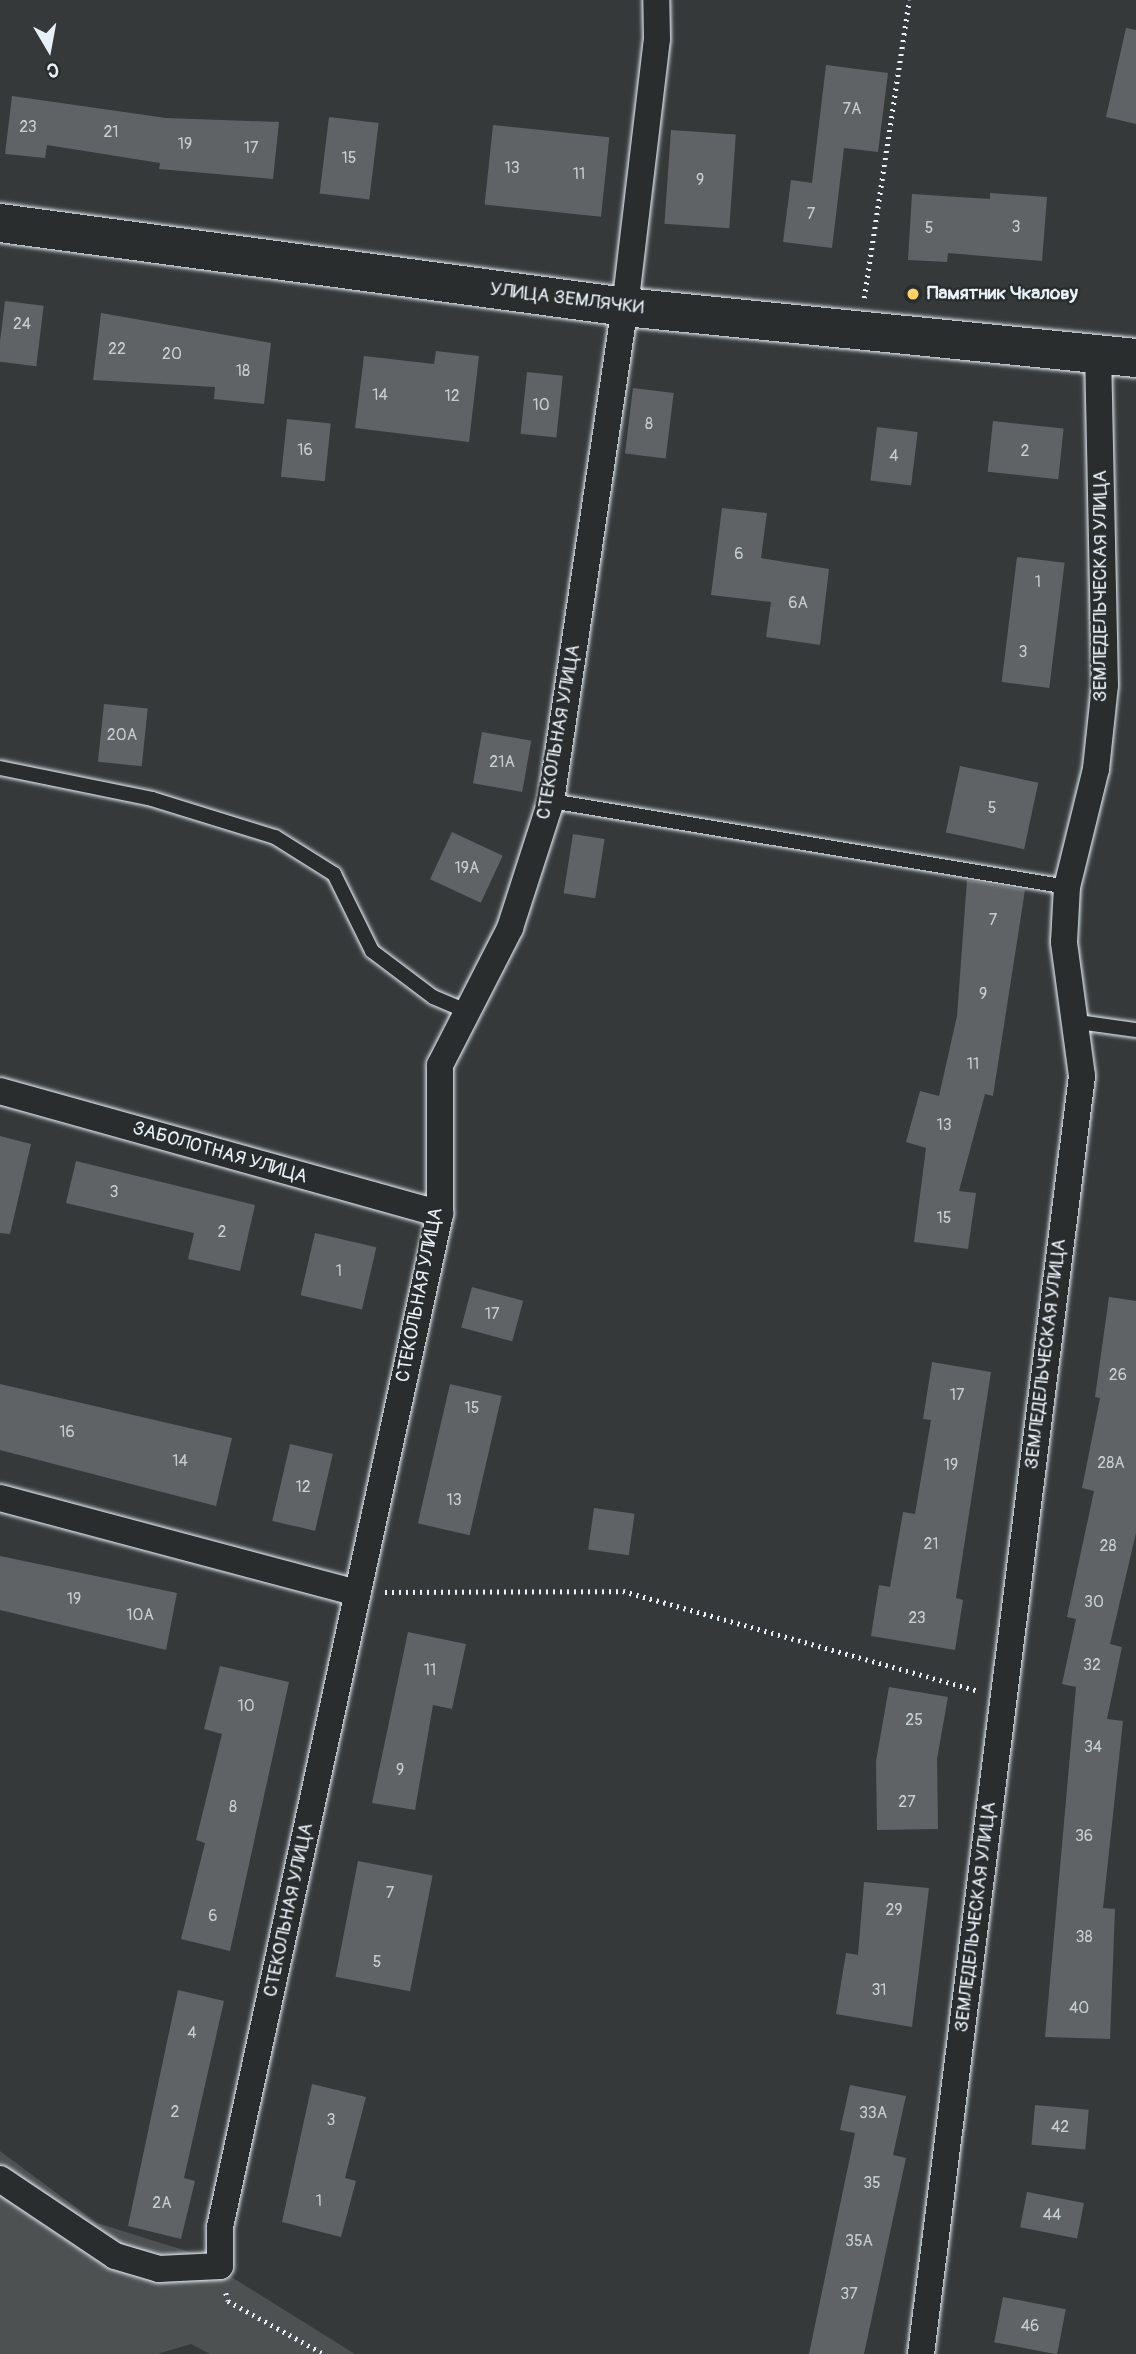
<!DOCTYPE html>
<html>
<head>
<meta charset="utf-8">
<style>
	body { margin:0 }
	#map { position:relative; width:1136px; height:2354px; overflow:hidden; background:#35393a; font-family:Pangolin,sans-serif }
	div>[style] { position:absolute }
	.green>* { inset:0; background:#4d5152 }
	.building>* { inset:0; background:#5f6365; transform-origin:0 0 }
	.path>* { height:4.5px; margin-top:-2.25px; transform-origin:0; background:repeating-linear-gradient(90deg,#e8f1f8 0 2px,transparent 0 7px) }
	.roads { filter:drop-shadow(0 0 2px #e8f1f8) drop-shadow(0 0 2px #e8f1f8) }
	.service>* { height:14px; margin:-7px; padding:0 7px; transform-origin:7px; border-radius:7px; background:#2a2d2e }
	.minor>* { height:26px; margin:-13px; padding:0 13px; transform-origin:13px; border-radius:13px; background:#2a2d2e }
	.primary>* { height:38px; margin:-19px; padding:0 19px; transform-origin:19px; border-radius:19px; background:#2a2d2e }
	.dots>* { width:19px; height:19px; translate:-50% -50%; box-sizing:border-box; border:4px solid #2a2d2e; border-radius:50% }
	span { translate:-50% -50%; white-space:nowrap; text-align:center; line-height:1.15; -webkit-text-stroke:5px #2a2d2e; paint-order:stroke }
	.number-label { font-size:16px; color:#c6ced3 }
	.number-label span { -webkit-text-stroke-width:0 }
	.poi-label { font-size:19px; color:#e8f1f8; font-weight:700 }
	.left { translate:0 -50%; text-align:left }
	.street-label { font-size:19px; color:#e8f1f8 }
	.north { position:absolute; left:14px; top:14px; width:70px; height:70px; -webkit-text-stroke:5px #2a2d2e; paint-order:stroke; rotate:170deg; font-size:19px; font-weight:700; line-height:28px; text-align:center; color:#e8f1f8 }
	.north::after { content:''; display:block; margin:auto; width:24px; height:32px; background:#e8f1f8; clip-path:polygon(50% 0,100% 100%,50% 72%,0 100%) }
</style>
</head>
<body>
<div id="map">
	<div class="green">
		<div style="clip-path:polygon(0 2151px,97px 2223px,193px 2253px,355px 2354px,210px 2354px,191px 2344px,157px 2354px,0 2354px)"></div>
	</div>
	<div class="building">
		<div style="clip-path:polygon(1126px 28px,1136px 30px,1136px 124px,1106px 117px)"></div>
		<div style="clip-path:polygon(826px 65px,888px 73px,878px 152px,844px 148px,832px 248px,783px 242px,791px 180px,812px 183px)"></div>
		<div style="clip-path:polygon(12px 96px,166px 118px,279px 122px,273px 179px,159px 169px,160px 163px,47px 145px,45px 158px,5px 154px)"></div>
		<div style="left:329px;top:117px;width:50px;height:77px;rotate:7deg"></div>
		<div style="left:493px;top:125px;width:117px;height:80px;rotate:6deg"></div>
		<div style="left:671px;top:130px;width:65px;height:94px;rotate:4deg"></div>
		<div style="clip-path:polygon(990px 193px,1047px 197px,1042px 261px,948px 253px,947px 262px,908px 260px,912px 194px,990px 199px)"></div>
		<div style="left:5px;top:301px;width:39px;height:61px;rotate:7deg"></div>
		<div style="clip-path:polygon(101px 313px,271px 343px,264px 404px,214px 399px,215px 387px,93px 380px)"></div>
		<div style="clip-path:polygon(436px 351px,479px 356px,469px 442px,355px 428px,364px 356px,434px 364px)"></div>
		<div style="left:527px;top:372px;width:36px;height:62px;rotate:6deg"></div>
		<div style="left:633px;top:388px;width:41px;height:66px;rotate:7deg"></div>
		<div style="left:287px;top:419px;width:44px;height:58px;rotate:6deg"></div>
		<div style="left:993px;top:421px;width:71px;height:51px;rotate:6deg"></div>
		<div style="left:877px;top:427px;width:41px;height:54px;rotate:7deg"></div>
		<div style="clip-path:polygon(722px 508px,767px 513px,761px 558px,829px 569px,820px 645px,766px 637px,771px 602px,711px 595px)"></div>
		<div style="left:1017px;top:557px;width:48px;height:126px;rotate:7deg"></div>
		<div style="left:104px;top:704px;width:44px;height:58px;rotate:6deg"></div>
		<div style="left:482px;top:732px;width:50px;height:52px;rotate:10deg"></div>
		<div style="left:960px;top:766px;width:80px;height:68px;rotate:12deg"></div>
		<div style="left:452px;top:832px;width:56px;height:52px;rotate:25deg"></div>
		<div style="left:573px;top:834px;width:32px;height:60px;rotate:9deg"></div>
		<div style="clip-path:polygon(967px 880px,1025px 890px,993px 1096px,985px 1094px,959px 1191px,976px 1193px,968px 1249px,914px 1242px,926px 1148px,906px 1142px,920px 1091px,939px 1096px,957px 1016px)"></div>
		<div style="clip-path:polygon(0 1136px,31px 1144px,10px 1234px,0 1233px)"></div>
		<div style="clip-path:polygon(76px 1161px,255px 1205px,240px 1271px,188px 1259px,194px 1233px,66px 1203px)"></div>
		<div style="left:315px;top:1233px;width:63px;height:64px;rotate:13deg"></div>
		<div style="left:472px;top:1287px;width:53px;height:42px;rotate:15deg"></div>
		<div style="clip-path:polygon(1109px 1297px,1136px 1301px,1136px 1533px,1110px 1644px,1122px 1647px,1107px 1719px,1123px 1721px,1103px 1908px,1115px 1909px,1110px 2039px,1045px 2037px,1076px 1687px,1062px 1684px,1076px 1619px,1067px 1617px,1094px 1491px,1082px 1488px,1100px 1398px,1095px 1397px)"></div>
		<div style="clip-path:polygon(932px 1362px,991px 1372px,956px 1598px,963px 1600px,955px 1650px,871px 1636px,879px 1585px,890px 1587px,903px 1512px,915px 1514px,931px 1420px,923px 1419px)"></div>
		<div style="clip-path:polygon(0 1384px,232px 1438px,216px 1506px,0 1450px)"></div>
		<div style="left:450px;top:1384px;width:53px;height:143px;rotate:13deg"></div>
		<div style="left:290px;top:1444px;width:44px;height:79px;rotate:13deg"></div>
		<div style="left:594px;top:1508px;width:41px;height:42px;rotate:8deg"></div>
		<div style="clip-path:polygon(0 1556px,177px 1593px,166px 1650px,0 1610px)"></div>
		<div style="clip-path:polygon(408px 1632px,466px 1644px,452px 1709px,433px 1705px,415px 1810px,372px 1803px)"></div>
		<div style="clip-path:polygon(220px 1666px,289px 1682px,230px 1951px,181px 1939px,205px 1843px,196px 1840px,222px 1734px,204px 1729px)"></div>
		<div style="clip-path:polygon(889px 1687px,948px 1697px,937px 1759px,938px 1829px,877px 1830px,876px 1761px)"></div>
		<div style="left:358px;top:1861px;width:76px;height:118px;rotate:11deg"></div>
		<div style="clip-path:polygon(864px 1882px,929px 1888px,912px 2027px,836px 2014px,846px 1953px,858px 1955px)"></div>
		<div style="clip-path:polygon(178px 1990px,224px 2001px,184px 2178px,195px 2181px,181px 2239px,128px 2226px)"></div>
		<div style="clip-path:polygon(312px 2084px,366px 2097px,345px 2178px,356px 2181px,341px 2237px,282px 2222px)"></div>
		<div style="clip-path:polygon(850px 2085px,906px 2096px,893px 2155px,906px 2158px,864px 2354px,809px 2354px,855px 2133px,840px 2130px)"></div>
		<div style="left:1035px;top:2105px;width:54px;height:40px;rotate:5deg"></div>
		<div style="left:1027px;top:2192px;width:58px;height:36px;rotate:11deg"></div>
		<div style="left:1003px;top:2297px;width:64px;height:46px;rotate:11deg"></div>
	</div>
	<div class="path">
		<div style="left:864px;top:298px;width:301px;rotate:-81.4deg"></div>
		<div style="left:385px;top:1592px;width:238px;rotate:-0.2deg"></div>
		<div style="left:623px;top:1591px;width:370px;rotate:15.7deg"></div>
		<div style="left:226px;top:2293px;width:8px;rotate:76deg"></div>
		<div style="left:228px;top:2301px;width:110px;rotate:28.9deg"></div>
	</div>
	<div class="roads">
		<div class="service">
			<div style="left:0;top:768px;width:155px;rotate:11.5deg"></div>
			<div style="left:152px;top:799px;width:129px;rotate:17.2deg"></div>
			<div style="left:275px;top:837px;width:70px;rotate:32.1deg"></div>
			<div style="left:334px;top:874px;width:86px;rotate:63.7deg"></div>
			<div style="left:372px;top:951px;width:76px;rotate:37deg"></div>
			<div style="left:433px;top:997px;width:36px;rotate:23deg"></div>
			<div style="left:551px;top:801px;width:523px;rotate:9.46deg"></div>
			<div style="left:1078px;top:1022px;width:59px;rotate:7.9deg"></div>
		</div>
		<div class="minor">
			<div style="left:0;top:1091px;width:457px;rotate:15.6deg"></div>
			<div style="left:0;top:1498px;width:370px;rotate:14.9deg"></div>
			<div style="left:0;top:2179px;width:138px;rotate:33.8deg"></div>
			<div style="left:115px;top:2256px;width:46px;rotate:16.5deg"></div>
			<div style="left:159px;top:2269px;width:61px;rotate:-2.8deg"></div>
			<div style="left:220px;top:2266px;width:39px;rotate:-90deg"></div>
			<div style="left:220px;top:2227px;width:1037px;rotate:-77.75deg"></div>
			<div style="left:440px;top:1214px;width:149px;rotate:-90deg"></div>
			<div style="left:440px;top:1065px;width:154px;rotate:-62.9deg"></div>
			<div style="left:510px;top:928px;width:133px;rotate:-72.1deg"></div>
			<div style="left:551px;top:801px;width:500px;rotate:-81.5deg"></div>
			<div style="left:625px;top:307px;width:270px;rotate:-83.2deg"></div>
			<div style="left:657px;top:39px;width:39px;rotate:-91deg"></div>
			<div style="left:921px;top:2354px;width:1288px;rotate:-82.82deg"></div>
			<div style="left:1082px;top:1076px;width:135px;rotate:-97.7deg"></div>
			<div style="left:1064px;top:942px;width:55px;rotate:-86.9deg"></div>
			<div style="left:1067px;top:887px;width:122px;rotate:-76.2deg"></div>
			<div style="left:1096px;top:769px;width:84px;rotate:-83.9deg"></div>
			<div style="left:1105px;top:685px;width:330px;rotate:-91.2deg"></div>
		</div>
		<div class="primary">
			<div style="left:0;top:223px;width:631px;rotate:7.65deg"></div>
			<div style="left:625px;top:307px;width:514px;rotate:5.7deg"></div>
		</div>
	</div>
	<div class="dots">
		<div style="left:913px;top:294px;background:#ffd166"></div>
	</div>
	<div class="number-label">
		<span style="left:852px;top:109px">7А</span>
		<span style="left:28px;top:127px">23</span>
		<span style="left:111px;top:132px">21</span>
		<span style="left:185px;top:144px">19</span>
		<span style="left:251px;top:148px">17</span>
		<span style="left:349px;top:158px">15</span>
		<span style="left:512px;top:168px">13</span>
		<span style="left:579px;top:174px">11</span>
		<span style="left:700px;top:180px">9</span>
		<span style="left:811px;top:214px">7</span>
		<span style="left:1016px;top:227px">3</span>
		<span style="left:929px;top:228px">5</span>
		<span style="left:22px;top:324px">24</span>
		<span style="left:117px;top:349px">22</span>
		<span style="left:172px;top:354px">20</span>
		<span style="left:243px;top:371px">18</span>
		<span style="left:380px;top:395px">14</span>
		<span style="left:452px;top:396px">12</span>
		<span style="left:541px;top:405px">10</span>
		<span style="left:649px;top:424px">8</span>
		<span style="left:305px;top:450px">16</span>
		<span style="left:1025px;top:451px">2</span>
		<span style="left:894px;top:456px">4</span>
		<span style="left:739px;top:554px">6</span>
		<span style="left:1038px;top:582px">1</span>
		<span style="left:798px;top:603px">6А</span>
		<span style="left:1023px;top:652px">3</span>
		<span style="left:122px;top:735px">20А</span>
		<span style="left:502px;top:762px">21А</span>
		<span style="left:992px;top:808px">5</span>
		<span style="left:467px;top:868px">19А</span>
		<span style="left:993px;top:920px">7</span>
		<span style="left:983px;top:994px">9</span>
		<span style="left:973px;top:1064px">11</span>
		<span style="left:944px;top:1125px">13</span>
		<span style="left:114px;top:1192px">3</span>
		<span style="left:944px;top:1218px">15</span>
		<span style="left:222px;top:1232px">2</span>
		<span style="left:339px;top:1271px">1</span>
		<span style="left:492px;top:1314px">17</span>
		<span style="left:1118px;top:1375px">26</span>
		<span style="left:957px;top:1395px">17</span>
		<span style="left:472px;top:1408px">15</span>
		<span style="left:67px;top:1432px">16</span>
		<span style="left:180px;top:1461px">14</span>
		<span style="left:1111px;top:1463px">28А</span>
		<span style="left:951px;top:1465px">19</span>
		<span style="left:303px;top:1487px">12</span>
		<span style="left:454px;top:1500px">13</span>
		<span style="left:931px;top:1544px">21</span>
		<span style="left:1108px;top:1546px">28</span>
		<span style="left:74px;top:1599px">19</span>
		<span style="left:1094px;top:1602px">30</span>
		<span style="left:140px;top:1615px">10А</span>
		<span style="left:917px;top:1618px">23</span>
		<span style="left:1092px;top:1665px">32</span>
		<span style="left:430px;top:1670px">11</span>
		<span style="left:246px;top:1706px">10</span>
		<span style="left:914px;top:1720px">25</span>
		<span style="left:1093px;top:1747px">34</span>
		<span style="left:400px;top:1770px">9</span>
		<span style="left:907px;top:1802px">27</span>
		<span style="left:233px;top:1807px">8</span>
		<span style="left:1084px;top:1836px">36</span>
		<span style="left:390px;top:1893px">7</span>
		<span style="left:894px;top:1910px">29</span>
		<span style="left:213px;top:1916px">6</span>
		<span style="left:1084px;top:1937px">38</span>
		<span style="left:377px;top:1962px">5</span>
		<span style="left:879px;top:1990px">31</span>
		<span style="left:1079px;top:2008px">40</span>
		<span style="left:192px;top:2033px">4</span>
		<span style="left:175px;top:2112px">2</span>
		<span style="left:873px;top:2113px">33А</span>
		<span style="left:331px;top:2120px">3</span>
		<span style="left:1060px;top:2127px">42</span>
		<span style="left:872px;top:2183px">35</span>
		<span style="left:319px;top:2201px">1</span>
		<span style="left:162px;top:2203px">2А</span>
		<span style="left:1052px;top:2215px">44</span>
		<span style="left:859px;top:2241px">35А</span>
		<span style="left:849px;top:2294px">37</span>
		<span style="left:1030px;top:2326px">46</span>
	</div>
	<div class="poi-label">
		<span class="left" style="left:927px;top:294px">Памятник Чкалову</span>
	</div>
	<div class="street-label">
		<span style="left:567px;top:299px;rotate:7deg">УЛИЦА ЗЕМЛЯЧКИ</span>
		<span style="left:1101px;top:586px;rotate:-90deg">ЗЕМЛЕДЕЛЬЧЕСКАЯ УЛИЦА</span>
		<span style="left:559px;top:732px;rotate:-80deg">СТЕКОЛЬНАЯ УЛИЦА</span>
		<span style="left:220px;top:1153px;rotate:16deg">ЗАБОЛОТНАЯ УЛИЦА</span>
		<span style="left:420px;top:1295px;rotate:-79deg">СТЕКОЛЬНАЯ УЛИЦА</span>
		<span style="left:1046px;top:1354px;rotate:-83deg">ЗЕМЛЕДЕЛЬЧЕСКАЯ УЛИЦА</span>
		<span style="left:289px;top:1910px;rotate:-78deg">СТЕКОЛЬНАЯ УЛИЦА</span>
		<span style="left:976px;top:1917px;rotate:-83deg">ЗЕМЛЕДЕЛЬЧЕСКАЯ УЛИЦА</span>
	</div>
	<div class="north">С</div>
</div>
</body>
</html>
